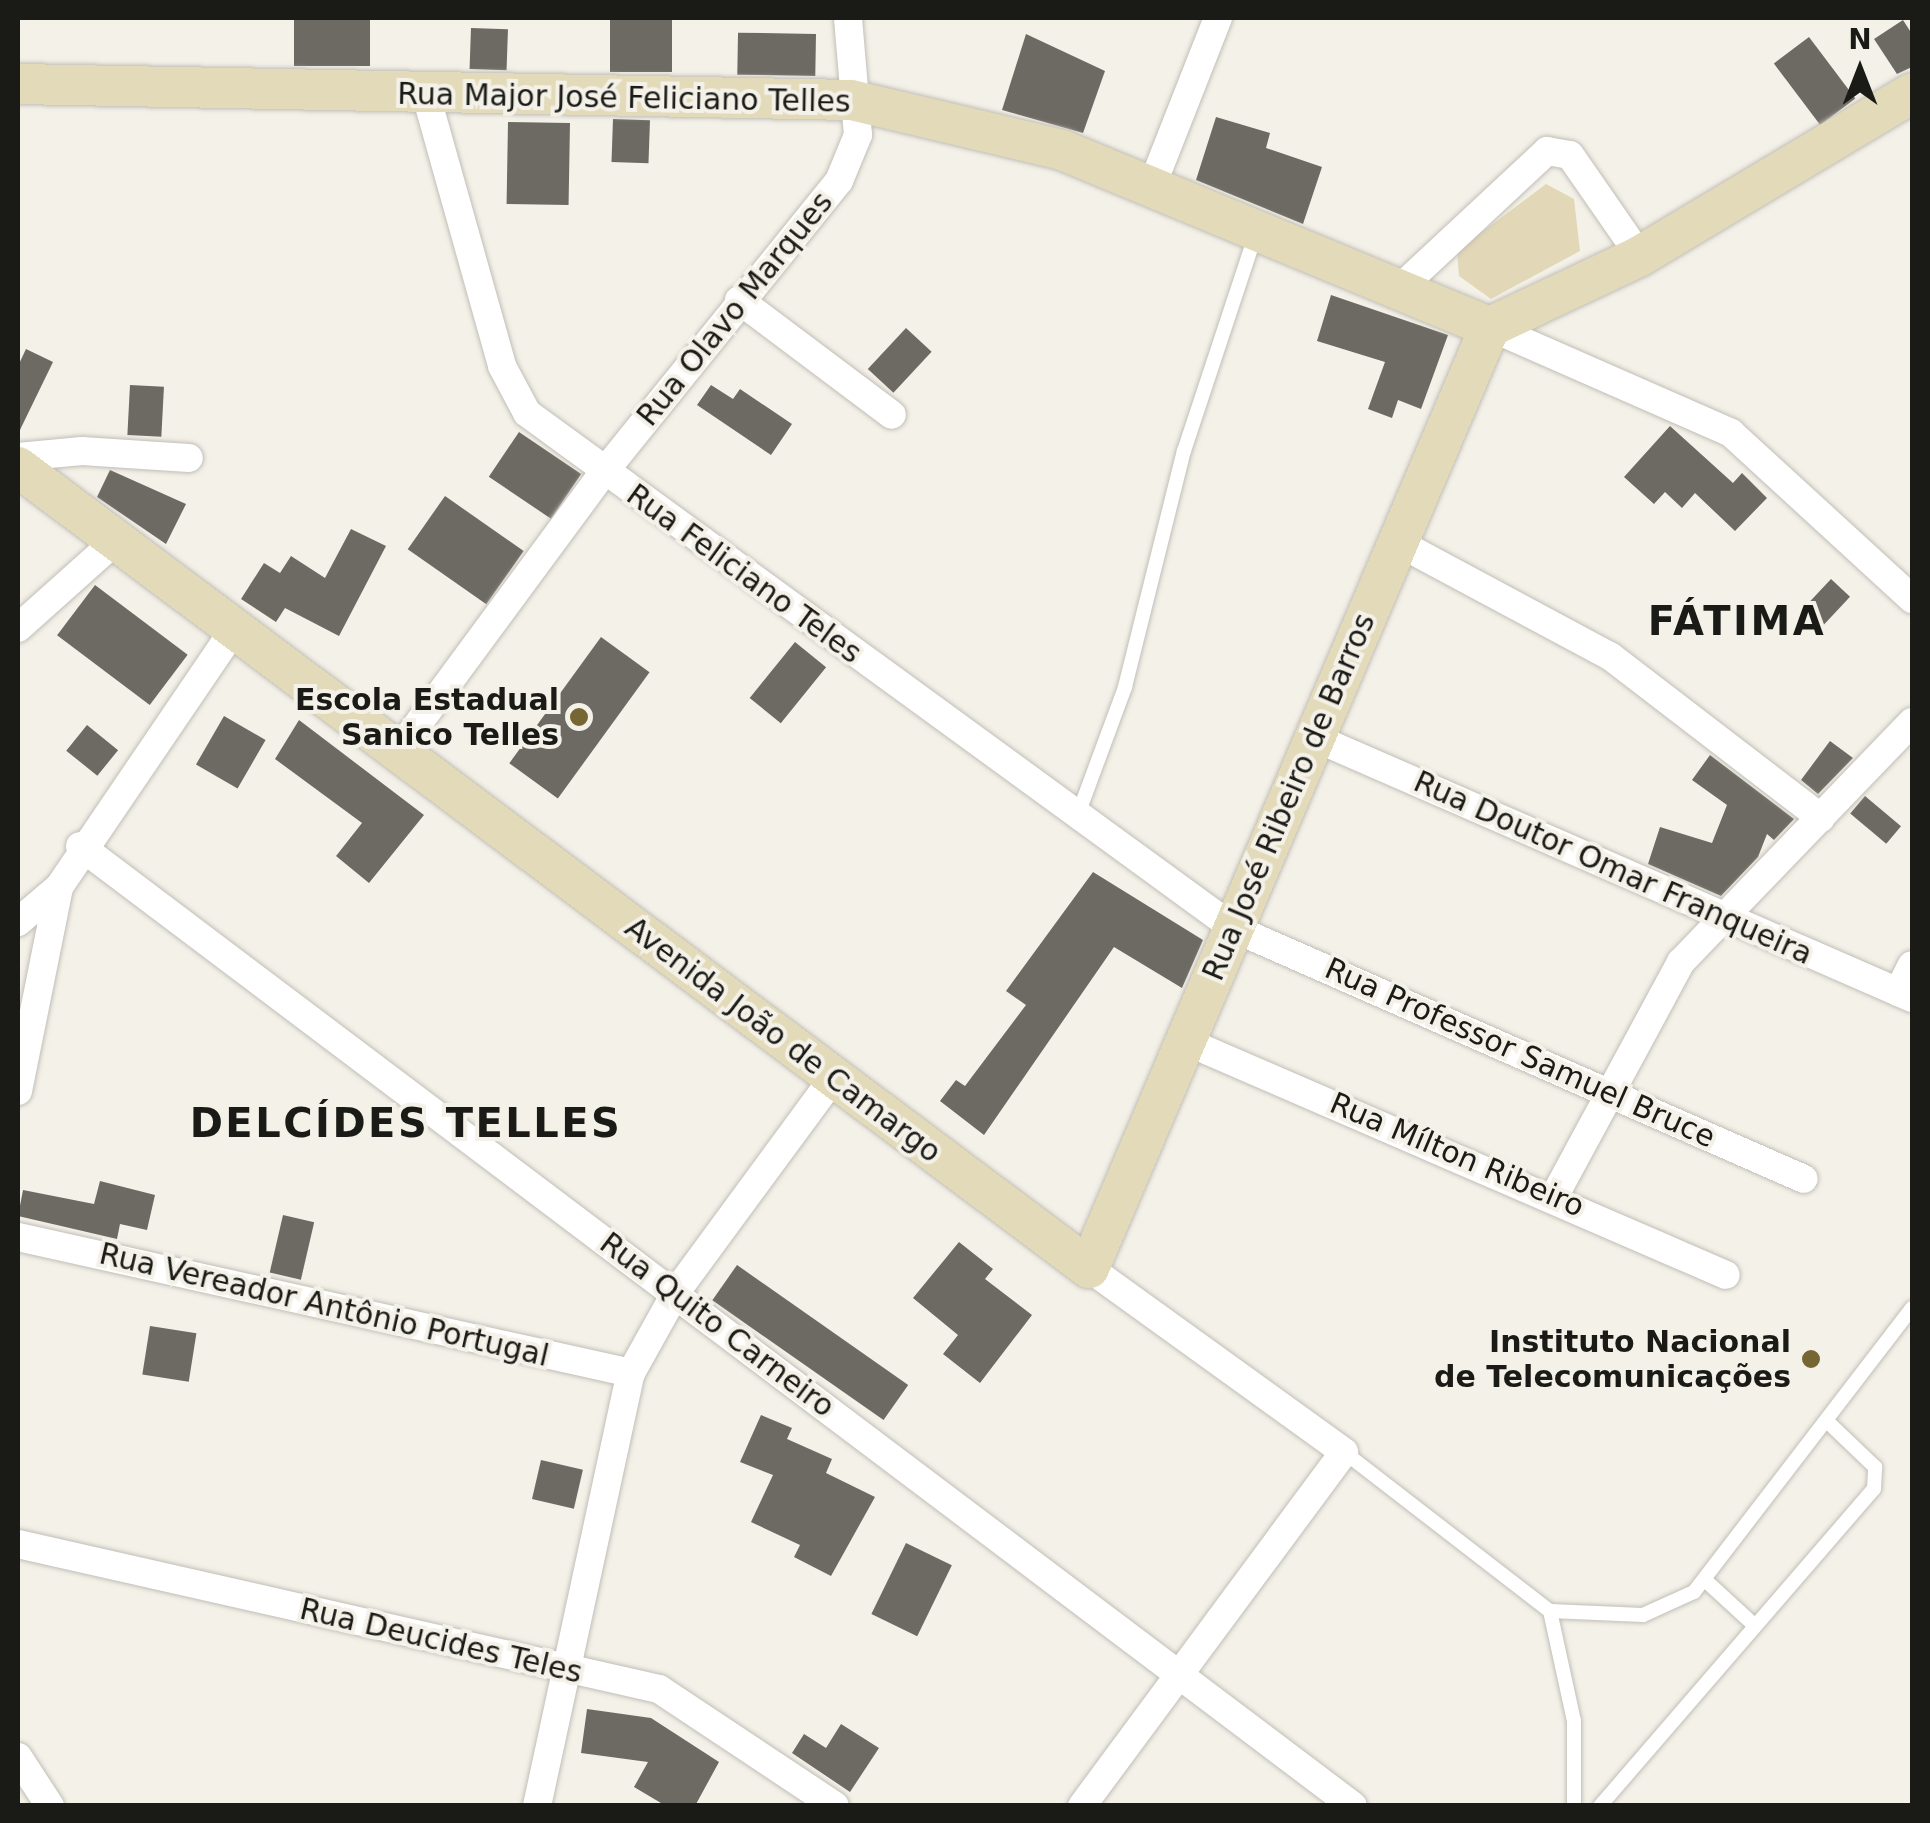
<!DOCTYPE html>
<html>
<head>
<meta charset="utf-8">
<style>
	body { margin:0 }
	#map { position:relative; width:1930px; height:1823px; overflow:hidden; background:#f4f1e9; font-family:"DejaVu Sans",sans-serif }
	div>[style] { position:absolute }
	.green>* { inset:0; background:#e2d8b7 }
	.building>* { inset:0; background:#6d6a63; transform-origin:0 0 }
	.roads { filter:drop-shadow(0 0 2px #c1beb6) drop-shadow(0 0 2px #c1beb6) }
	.lane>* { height:14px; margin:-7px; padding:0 7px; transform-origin:7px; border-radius:7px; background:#fff }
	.street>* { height:28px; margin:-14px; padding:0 14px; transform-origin:14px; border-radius:14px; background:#fff }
	.secondary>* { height:40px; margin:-20px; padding:0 20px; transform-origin:20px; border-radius:20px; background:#e3daba }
	.dots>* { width:28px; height:28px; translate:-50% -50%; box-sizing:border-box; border:5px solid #f4f1e9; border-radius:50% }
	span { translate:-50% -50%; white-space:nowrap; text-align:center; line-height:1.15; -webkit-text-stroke:8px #f4f1e9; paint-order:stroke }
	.street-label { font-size:30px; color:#1a1a17 }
	.poi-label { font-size:30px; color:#1a1a17; font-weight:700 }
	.right { translate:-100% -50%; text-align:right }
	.district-label { font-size:40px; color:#1a1a17; font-weight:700; letter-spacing:2.5px }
	.frame { position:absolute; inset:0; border:20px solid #1a1a17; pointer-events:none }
	.north { position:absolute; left:1810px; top:20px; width:100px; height:100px; -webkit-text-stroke:8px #f4f1e9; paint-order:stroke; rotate:0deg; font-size:28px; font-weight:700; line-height:40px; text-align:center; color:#1a1a17 }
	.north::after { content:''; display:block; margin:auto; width:35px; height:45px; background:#1a1a17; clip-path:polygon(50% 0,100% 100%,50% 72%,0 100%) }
</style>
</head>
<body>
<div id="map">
	<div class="green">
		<div style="clip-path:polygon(1546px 184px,1574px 199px,1580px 251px,1491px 299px,1459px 276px,1457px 251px)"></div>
	</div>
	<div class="building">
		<div style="left:294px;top:18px;width:76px;height:48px"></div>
		<div style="left:610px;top:18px;width:62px;height:54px"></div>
		<div style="clip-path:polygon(1903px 20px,1912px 34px,1912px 67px,1897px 74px,1874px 39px)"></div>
		<div style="left:471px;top:28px;width:37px;height:41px;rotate:2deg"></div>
		<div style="left:816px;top:34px;width:42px;height:78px;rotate:91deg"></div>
		<div style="clip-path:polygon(1026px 34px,1105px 71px,1083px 133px,1002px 110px)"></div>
		<div style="left:1809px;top:37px;width:77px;height:44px;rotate:53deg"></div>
		<div style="clip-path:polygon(1216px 117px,1270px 133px,1266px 148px,1322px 167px,1303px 224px,1196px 180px)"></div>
		<div style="left:613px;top:119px;width:37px;height:43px;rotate:2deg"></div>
		<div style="left:508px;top:122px;width:62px;height:82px;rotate:1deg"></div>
		<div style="clip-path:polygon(1331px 295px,1448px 335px,1421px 409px,1398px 400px,1392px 418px,1368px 409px,1385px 362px,1317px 341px)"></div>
		<div style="left:906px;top:328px;width:35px;height:56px;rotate:43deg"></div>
		<div style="clip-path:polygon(26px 349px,53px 362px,18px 434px,18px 366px)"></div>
		<div style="left:130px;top:385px;width:34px;height:50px;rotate:3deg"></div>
		<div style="clip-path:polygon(711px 385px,733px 399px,740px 389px,792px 424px,771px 455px,697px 405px)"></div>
		<div style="clip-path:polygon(1670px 426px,1733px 483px,1742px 473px,1767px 498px,1735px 531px,1695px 493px,1682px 508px,1665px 492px,1654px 504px,1624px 477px)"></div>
		<div style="left:519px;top:432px;width:75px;height:54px;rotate:34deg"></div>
		<div style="clip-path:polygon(110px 470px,186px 504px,166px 544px,97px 497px)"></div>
		<div style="left:445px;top:496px;width:96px;height:65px;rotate:35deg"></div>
		<div style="clip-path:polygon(351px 529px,386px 546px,339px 636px,285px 608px,276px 622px,241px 599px,264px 563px,280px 573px,291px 556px,325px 578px)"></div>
		<div style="left:1831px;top:579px;width:26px;height:47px;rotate:43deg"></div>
		<div style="left:95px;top:585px;width:116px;height:63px;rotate:37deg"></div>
		<div style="left:601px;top:637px;width:60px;height:156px;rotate:36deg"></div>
		<div style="left:795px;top:642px;width:40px;height:72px;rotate:39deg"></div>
		<div style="left:224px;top:716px;width:48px;height:56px;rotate:30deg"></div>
		<div style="clip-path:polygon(299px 720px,424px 815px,369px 883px,336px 856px,362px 823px,275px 759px)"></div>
		<div style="left:87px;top:725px;width:40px;height:33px;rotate:39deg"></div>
		<div style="clip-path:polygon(1830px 741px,1853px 758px,1818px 794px,1801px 780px)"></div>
		<div style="clip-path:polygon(1710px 755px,1794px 819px,1774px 840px,1767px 834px,1758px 857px,1721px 896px,1648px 864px,1660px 827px,1712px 843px,1727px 805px,1692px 780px)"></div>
		<div style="left:1865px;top:796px;width:47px;height:23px;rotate:40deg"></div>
		<div style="clip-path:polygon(1093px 872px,1203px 940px,1182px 988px,1114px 947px,984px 1135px,940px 1101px,956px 1080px,965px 1086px,1026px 1005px,1006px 991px)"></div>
		<div style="clip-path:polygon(100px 1181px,155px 1195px,147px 1230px,120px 1224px,117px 1239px,18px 1216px,23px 1190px,94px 1204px)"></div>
		<div style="left:283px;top:1215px;width:32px;height:59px;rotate:13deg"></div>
		<div style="clip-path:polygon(959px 1242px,993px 1269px,985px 1279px,1032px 1315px,980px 1383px,943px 1354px,958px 1335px,913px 1298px)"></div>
		<div style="left:737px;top:1265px;width:209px;height:43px;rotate:35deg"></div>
		<div style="left:150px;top:1326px;width:47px;height:49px;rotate:9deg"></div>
		<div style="clip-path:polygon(761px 1415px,792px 1428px,787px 1439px,832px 1459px,826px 1473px,875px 1497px,831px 1576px,794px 1557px,800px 1545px,751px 1522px,773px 1475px,740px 1462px)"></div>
		<div style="left:541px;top:1460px;width:43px;height:40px;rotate:13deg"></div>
		<div style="left:906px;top:1543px;width:51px;height:79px;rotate:26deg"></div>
		<div style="clip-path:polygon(587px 1709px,651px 1718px,719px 1762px,695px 1806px,666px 1806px,634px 1787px,648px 1762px,581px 1753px)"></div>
		<div style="clip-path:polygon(841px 1724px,879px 1748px,850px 1792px,792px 1753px,804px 1734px,826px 1748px)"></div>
	</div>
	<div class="roads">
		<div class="lane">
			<div style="left:1077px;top:817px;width:139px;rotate:-69.7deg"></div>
			<div style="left:1125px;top:687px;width:243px;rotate:-76deg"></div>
			<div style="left:1184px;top:451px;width:226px;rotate:-71.7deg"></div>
			<div style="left:1344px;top:1452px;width:260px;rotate:37.7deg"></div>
			<div style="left:1705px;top:1580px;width:64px;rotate:42.5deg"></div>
			<div style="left:1550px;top:1611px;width:93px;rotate:2.5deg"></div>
			<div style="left:1643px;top:1615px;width:56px;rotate:-24.3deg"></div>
			<div style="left:1694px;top:1592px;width:358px;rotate:-52.5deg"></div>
			<div style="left:1550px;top:1611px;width:113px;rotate:77.7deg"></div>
			<div style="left:1574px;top:1721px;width:85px;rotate:90deg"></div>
			<div style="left:1600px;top:1806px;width:419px;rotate:-49.2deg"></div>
			<div style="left:1874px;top:1489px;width:22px;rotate:-87deg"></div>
			<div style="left:1875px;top:1467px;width:64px;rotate:-136.3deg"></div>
		</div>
		<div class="street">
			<div style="left:426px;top:95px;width:281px;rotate:74.3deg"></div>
			<div style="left:502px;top:366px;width:53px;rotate:62deg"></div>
			<div style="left:527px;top:413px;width:876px;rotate:36.09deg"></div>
			<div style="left:1235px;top:929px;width:621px;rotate:23.72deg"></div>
			<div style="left:1151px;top:188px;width:183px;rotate:-68.5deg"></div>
			<div style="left:1398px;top:290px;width:204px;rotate:-43deg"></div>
			<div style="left:1547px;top:151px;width:23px;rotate:10deg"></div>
			<div style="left:1570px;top:155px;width:123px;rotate:55.3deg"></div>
			<div style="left:739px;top:300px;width:191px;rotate:36.9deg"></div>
			<div style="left:1490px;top:327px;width:263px;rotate:23.7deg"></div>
			<div style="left:1731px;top:433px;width:246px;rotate:42.5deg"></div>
			<div style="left:18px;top:457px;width:64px;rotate:-5.4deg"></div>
			<div style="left:82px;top:451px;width:107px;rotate:3.7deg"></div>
			<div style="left:1397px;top:542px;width:242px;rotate:28.2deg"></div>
			<div style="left:1610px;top:656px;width:266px;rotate:37.5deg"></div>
			<div style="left:18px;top:628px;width:127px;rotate:-41.8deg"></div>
			<div style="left:1313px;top:737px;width:653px;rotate:23.54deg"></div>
			<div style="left:401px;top:747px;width:342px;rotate:-53.6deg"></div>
			<div style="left:604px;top:472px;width:374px;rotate:-51.1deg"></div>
			<div style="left:839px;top:181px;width:50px;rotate:-67.6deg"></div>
			<div style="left:858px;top:135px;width:117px;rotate:-94.9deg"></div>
			<div style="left:80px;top:846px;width:1594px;rotate:37.02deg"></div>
			<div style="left:18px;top:922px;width:54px;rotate:-40.5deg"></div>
			<div style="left:1898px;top:992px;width:30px;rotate:-63deg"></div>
			<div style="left:1185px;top:1041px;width:589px;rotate:23.39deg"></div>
			<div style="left:18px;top:1091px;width:208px;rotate:-78.6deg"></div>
			<div style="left:59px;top:887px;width:308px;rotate:-55.8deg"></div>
			<div style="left:1555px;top:1195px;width:265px;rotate:-61.6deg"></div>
			<div style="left:1681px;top:962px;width:333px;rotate:-46.1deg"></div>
			<div style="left:18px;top:1237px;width:628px;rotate:12.51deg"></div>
			<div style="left:18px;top:1544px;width:657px;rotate:12.75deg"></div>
			<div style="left:659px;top:1689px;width:211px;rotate:33.6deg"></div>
			<div style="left:18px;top:1757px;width:59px;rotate:56.9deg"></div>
			<div style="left:537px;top:1806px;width:443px;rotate:-77.8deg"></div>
			<div style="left:631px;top:1373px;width:93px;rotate:-60.9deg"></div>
			<div style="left:676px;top:1292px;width:262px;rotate:-53.7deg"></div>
			<div style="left:1082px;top:1806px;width:440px;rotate:-53.5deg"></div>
			<div style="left:1344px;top:1452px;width:314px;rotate:-144.2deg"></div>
		</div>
		<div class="secondary">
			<div style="left:18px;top:84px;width:833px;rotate:1.1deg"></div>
			<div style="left:851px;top:100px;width:217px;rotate:13.3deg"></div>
			<div style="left:1062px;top:150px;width:463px;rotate:22.5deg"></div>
			<div style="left:1490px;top:327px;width:166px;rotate:-25.3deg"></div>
			<div style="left:1640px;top:256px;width:317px;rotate:-30.9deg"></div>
			<div style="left:18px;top:467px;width:1337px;rotate:36.79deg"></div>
			<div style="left:1089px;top:1268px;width:1023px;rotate:-66.92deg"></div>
		</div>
	</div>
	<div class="dots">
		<div style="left:579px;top:717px;background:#756633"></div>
		<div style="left:1811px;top:1359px;background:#756633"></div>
	</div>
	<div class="street-label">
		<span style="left:624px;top:98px;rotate:1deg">Rua Major José Feliciano Telles</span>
		<span style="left:735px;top:309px;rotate:-51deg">Rua Olavo Marques</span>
		<span style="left:744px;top:574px;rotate:36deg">Rua Feliciano Teles</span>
		<span style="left:1289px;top:797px;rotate:-67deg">Rua José Ribeiro de Barros</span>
		<span style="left:1613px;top:868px;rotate:24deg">Rua Doutor Omar Franqueira</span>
		<span style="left:783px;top:1040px;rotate:37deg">Avenida João de Camargo</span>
		<span style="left:1520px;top:1053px;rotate:24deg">Rua Professor Samuel Bruce</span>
		<span style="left:1457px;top:1155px;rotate:23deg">Rua Mílton Ribeiro</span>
		<span style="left:324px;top:1305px;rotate:13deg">Rua Vereador Antônio Portugal</span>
		<span style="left:717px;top:1325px;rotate:37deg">Rua Quito Carneiro</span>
		<span style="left:441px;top:1641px;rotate:13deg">Rua Deucides Teles</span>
	</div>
	<div class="poi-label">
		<span class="right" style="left:559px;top:717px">Escola Estadual<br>Sanico Telles</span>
		<span class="right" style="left:1791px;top:1359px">Instituto Nacional<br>de Telecomunicações</span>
	</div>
	<div class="district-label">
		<span style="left:1737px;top:621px">FÁTIMA</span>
		<span style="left:406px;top:1123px">DELCÍDES TELLES</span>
	</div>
	<div class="frame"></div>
	<div class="north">N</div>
</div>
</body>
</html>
